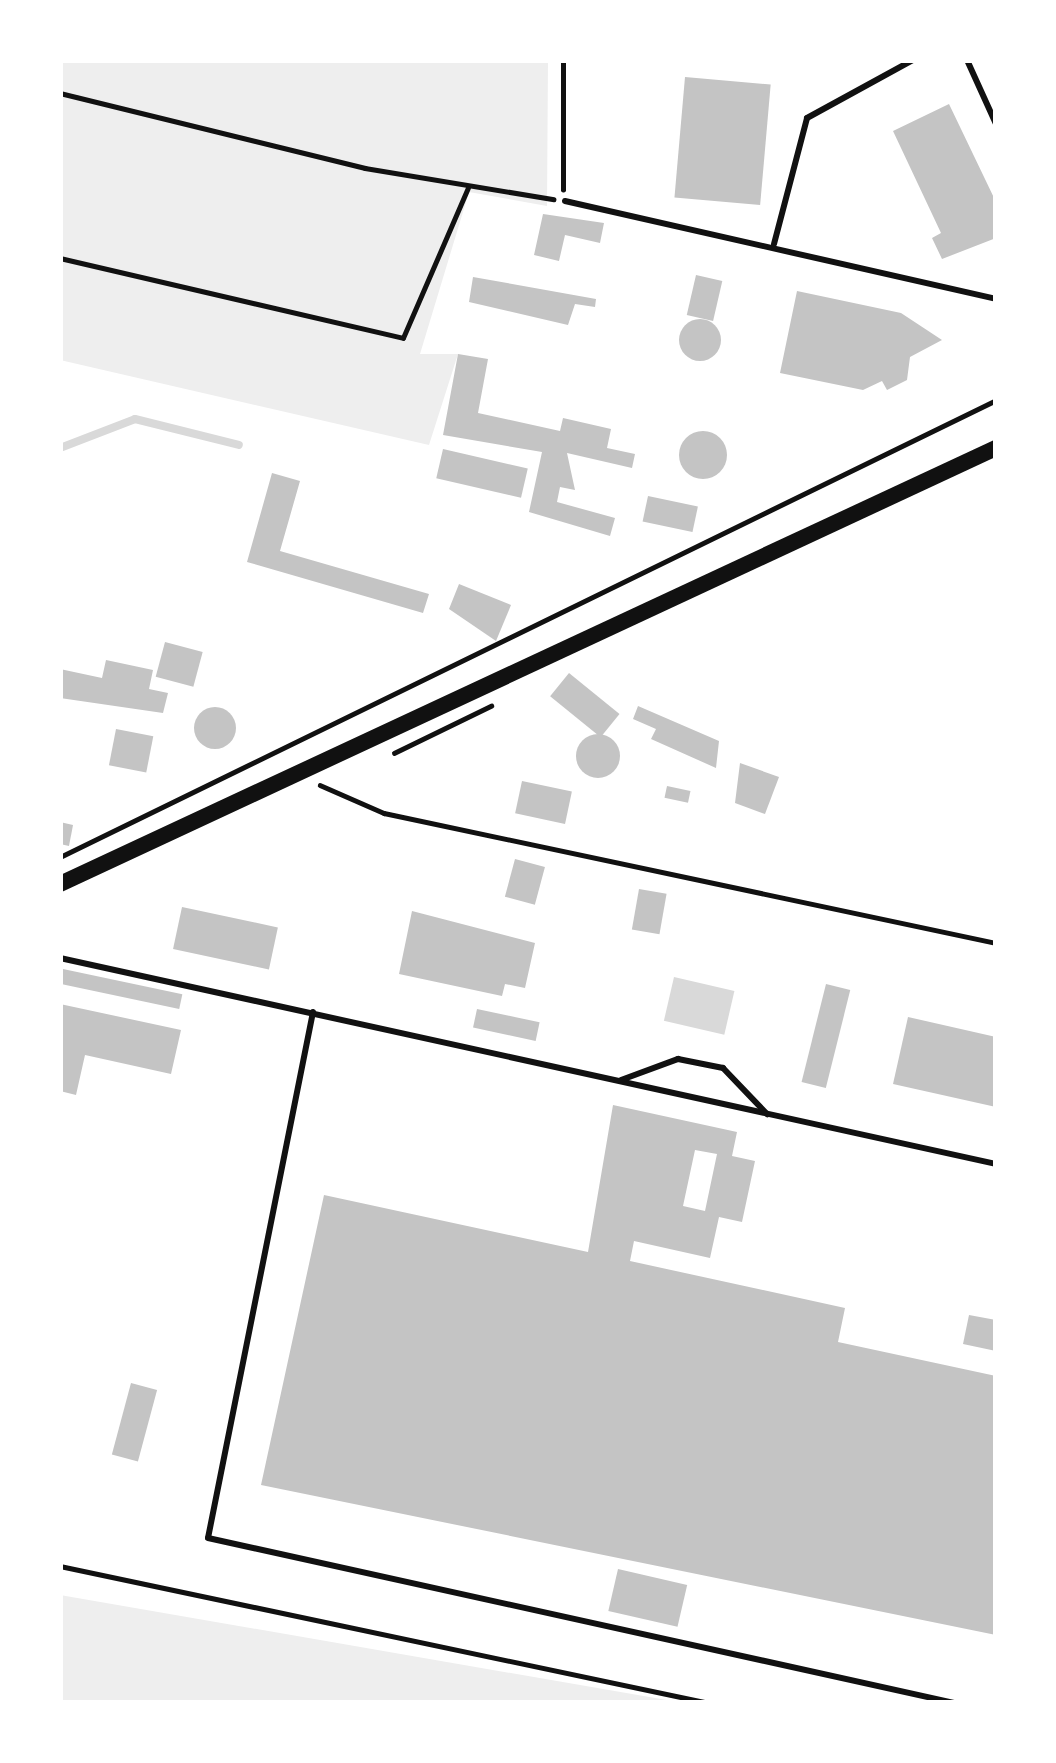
<!DOCTYPE html>
<html>
<head>
<meta charset="utf-8">
<style>
	body { margin:0 }
	#map { position:relative; width:1056px; height:1763px; overflow:hidden; background:#fff; font-family:"Noto Sans",sans-serif }
	div>[style] { position:absolute }
	.green>* { inset:0; background:#eee }
	.water>* { inset:0; background:#d9d9d9; transform-origin:0 0 }
	.stream>* { height:8px; margin:-4px; padding:0 4px; transform-origin:4px; border-radius:4px; background:#d9d9d9 }
	.building>* { inset:0; background:#c4c4c4; transform-origin:0 0 }
	.round { border-radius:50% }
	.path>* { height:4.5px; margin:-2.25px; padding:0 2.25px; transform-origin:2.25px; border-radius:2.25px; background:#111 }
	.service>* { height:6px; margin:-3px; padding:0 3px; transform-origin:3px; border-radius:3px; background:#111 }
	.tertiary>* { height:16px; margin:-8px; padding:0 8px; transform-origin:8px; border-radius:8px; background:#111 }
	span { translate:-50% -50%; white-space:nowrap; text-align:center; line-height:1.15; -webkit-text-stroke:12px #fff; paint-order:stroke }
	.frame { position:absolute; inset:0; border:63px solid #fff; pointer-events:none }
</style>
</head>
<body>
<div id="map">
	<div class="green">
		<div style="clip-path:polygon(60px 60px,548px 60px,547px 206px,469px 192px,420px 354px,458px 354px,429px 445px,60px 360px)"></div>
		<div style="clip-path:polygon(60px 1595px,684px 1703px,60px 1703px)"></div>
	</div>
	<div class="water">
		<div style="left:674px;top:977px;width:62px;height:45px;rotate:13deg"></div>
	</div>
	<div class="stream">
		<div style="left:60px;top:448px;width:80px;rotate:-21.1deg"></div>
		<div style="left:135px;top:419px;width:107px;rotate:14deg"></div>
	</div>
	<div class="building">
		<div style="left:685px;top:77px;width:86px;height:121px;rotate:5deg"></div>
		<div style="clip-path:polygon(949px 104px,996px 202px,996px 238px,942px 259px,932px 238px,941px 233px,893px 131px)"></div>
		<div style="clip-path:polygon(543px 214px,604px 223px,600px 243px,565px 235px,559px 261px,534px 255px)"></div>
		<div style="left:696px;top:275px;width:27px;height:41px;rotate:13deg"></div>
		<div style="clip-path:polygon(473px 277px,596px 299px,595px 307px,575px 304px,568px 325px,469px 302px)"></div>
		<div style="clip-path:polygon(797px 291px,901px 313px,942px 340px,910px 357px,907px 380px,887px 390px,882px 381px,863px 390px,780px 373px)"></div>
		<div class="round" style="left:679px;top:319px;width:42px;height:42px"></div>
		<div style="clip-path:polygon(458px 354px,488px 359px,478px 413px,560px 431px,563px 418px,611px 429px,607px 448px,635px 454px,632px 468px,567px 453px,575px 490px,560px 487px,557px 502px,615px 518px,610px 536px,529px 512px,542px 452px,443px 435px)"></div>
		<div class="round" style="left:679px;top:431px;width:48px;height:48px"></div>
		<div style="left:443px;top:449px;width:87px;height:30px;rotate:13deg"></div>
		<div style="clip-path:polygon(272px 473px,300px 481px,280px 551px,429px 594px,423px 613px,247px 562px)"></div>
		<div style="left:648px;top:496px;width:51px;height:26px;rotate:12deg"></div>
		<div style="clip-path:polygon(459px 584px,511px 605px,496px 641px,449px 609px)"></div>
		<div style="left:165px;top:642px;width:39px;height:36px;rotate:15deg"></div>
		<div style="clip-path:polygon(106px 660px,153px 670px,149px 689px,168px 693px,163px 713px,60px 698px,60px 669px,102px 678px)"></div>
		<div style="left:569px;top:673px;width:65px;height:30px;rotate:39deg"></div>
		<div style="clip-path:polygon(638px 706px,719px 741px,716px 768px,651px 739px,656px 729px,633px 719px)"></div>
		<div class="round" style="left:194px;top:707px;width:42px;height:42px"></div>
		<div style="left:116px;top:729px;width:38px;height:37px;rotate:11deg"></div>
		<div class="round" style="left:576px;top:734px;width:44px;height:44px"></div>
		<div style="clip-path:polygon(740px 763px,779px 777px,765px 814px,735px 803px)"></div>
		<div style="left:522px;top:781px;width:51px;height:33px;rotate:12deg"></div>
		<div style="left:667px;top:786px;width:24px;height:12px;rotate:12deg"></div>
		<div style="clip-path:polygon(60px 822px,73px 825px,69px 846px,60px 844px)"></div>
		<div style="left:515px;top:859px;width:31px;height:39px;rotate:15deg"></div>
		<div style="left:639px;top:889px;width:28px;height:41px;rotate:10deg"></div>
		<div style="left:182px;top:907px;width:98px;height:43px;rotate:12deg"></div>
		<div style="clip-path:polygon(412px 911px,535px 943px,525px 988px,505px 984px,502px 996px,399px 974px)"></div>
		<div style="left:63px;top:969px;width:122px;height:15px;rotate:12deg"></div>
		<div style="left:826px;top:984px;width:25px;height:101px;rotate:14deg"></div>
		<div style="clip-path:polygon(60px 1004px,181px 1030px,171px 1074px,85px 1055px,76px 1095px,60px 1091px)"></div>
		<div style="left:477px;top:1009px;width:64px;height:19px;rotate:12deg"></div>
		<div style="clip-path:polygon(908px 1017px,996px 1037px,996px 1107px,893px 1084px)"></div>
		<div style="clip-path:polygon(evenodd,613px 1105px,737px 1132px,732px 1156px,755px 1161px,742px 1222px,719px 1217px,710px 1258px,634px 1241px,630px 1261px,845px 1308px,838px 1342px,996px 1376px,996px 1635px,261px 1485px,324px 1195px,588px 1252px,613px 1105px,695px 1150px,717px 1154px,705px 1211px,683px 1206px,695px 1150px)"></div>
		<div style="clip-path:polygon(969px 1315px,996px 1320px,996px 1351px,963px 1344px)"></div>
		<div style="left:131px;top:1383px;width:27px;height:74px;rotate:15deg"></div>
		<div style="left:618px;top:1569px;width:71px;height:43px;rotate:13deg"></div>
	</div>
	<div class="path">
		<div style="left:60px;top:93px;width:314px;rotate:13.8deg"></div>
		<div style="left:365px;top:168px;width:191px;rotate:9.4deg"></div>
		<div style="left:563px;top:190px;width:130px;rotate:-90deg"></div>
		<div style="left:60px;top:258px;width:352px;rotate:13.1deg"></div>
		<div style="left:403px;top:338px;width:163px;rotate:-66.6deg"></div>
		<div style="left:394px;top:753px;width:108px;rotate:-25.9deg"></div>
		<div style="left:320px;top:785px;width:70px;rotate:23.6deg"></div>
		<div style="left:384px;top:813px;width:626px;rotate:11.99deg"></div>
		<div style="left:60px;top:857px;width:1042px;rotate:-26.02deg"></div>
		<div style="left:60px;top:1566px;width:663px;rotate:11.92deg"></div>
	</div>
	<div class="service">
		<div style="left:967px;top:60px;width:70px;rotate:65.6deg"></div>
		<div style="left:565px;top:201px;width:442px;rotate:12.8deg"></div>
		<div style="left:774px;top:244px;width:130px;rotate:-75.3deg"></div>
		<div style="left:807px;top:118px;width:121px;rotate:-28.7deg"></div>
		<div style="left:60px;top:958px;width:958px;rotate:12.41deg"></div>
		<div style="left:313px;top:1012px;width:536px;rotate:101.29deg"></div>
		<div style="left:208px;top:1538px;width:765px;rotate:12.46deg"></div>
		<div style="left:621px;top:1080px;width:61px;rotate:-20.2deg"></div>
		<div style="left:678px;top:1059px;width:46px;rotate:11.3deg"></div>
		<div style="left:723px;top:1068px;width:64px;rotate:46.3deg"></div>
	</div>
	<div class="tertiary">
		<div style="left:60px;top:884px;width:1033px;rotate:-24.98deg"></div>
	</div>
	<div class="frame"></div>
</div>
</body>
</html>
